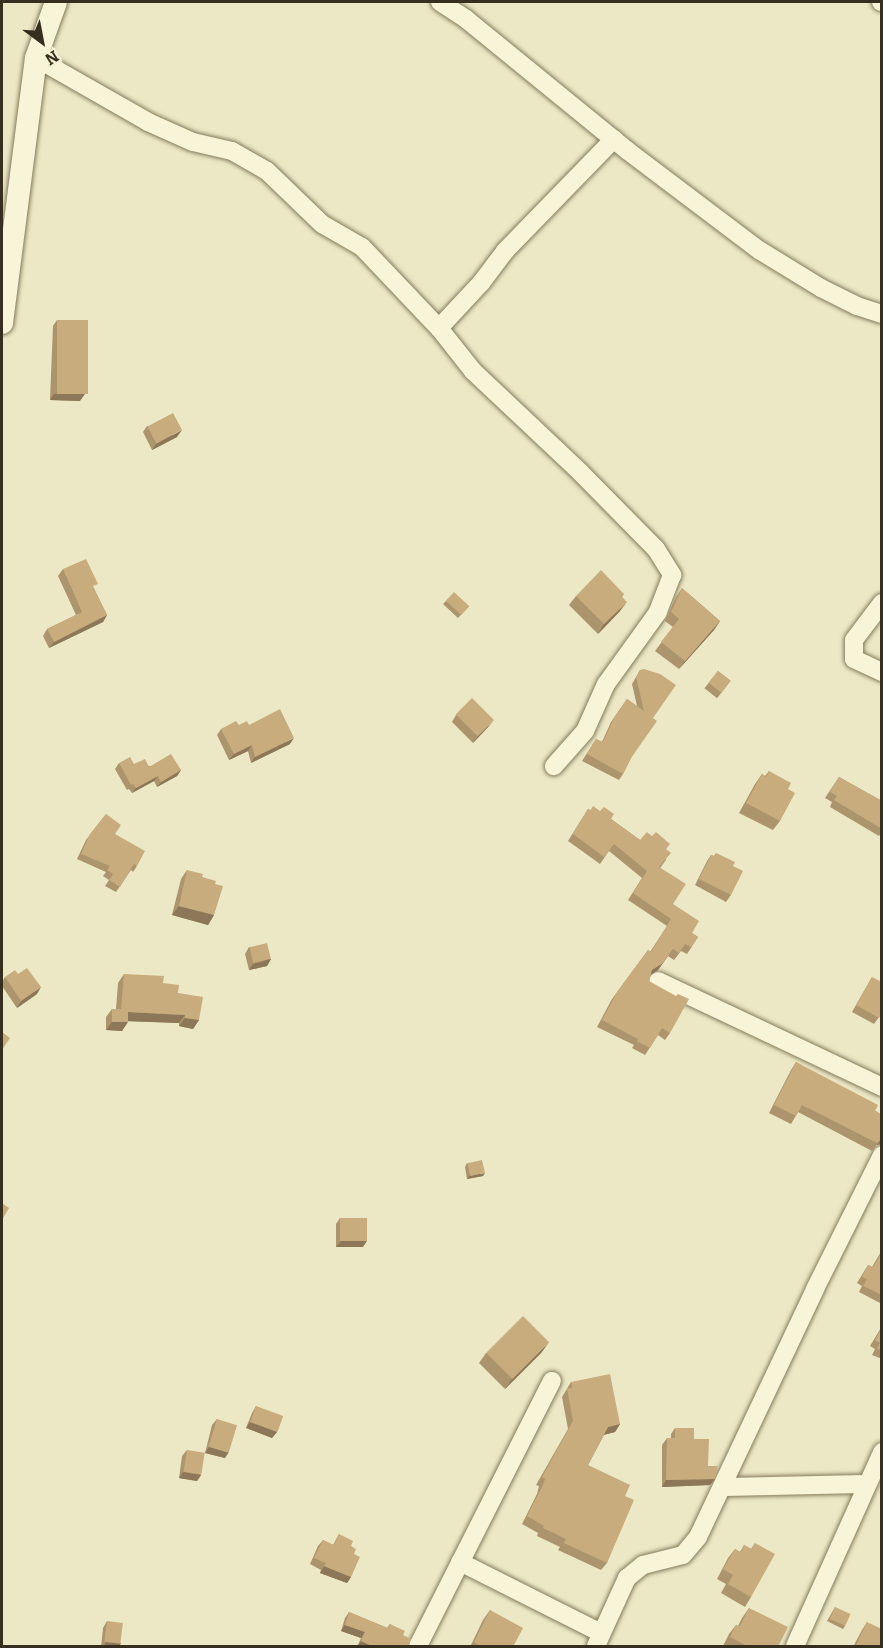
<!DOCTYPE html>
<html>
<head>
<meta charset="utf-8">
<style>
	body { margin:0 }
	#map { position:relative; width:883px; height:1648px; overflow:hidden; background:#ece8c5; font-family:Bitter,serif }
	div>[style] { position:absolute }
	.roads { filter:drop-shadow(0 0 2px #857b5c) drop-shadow(0 0 2px #857b5c) }
	.minor>* { height:18px; margin:-9px; padding:0 9px; transform-origin:9px; border-radius:9px; background:#f7f4d7 }
	.tertiary>* { height:22px; margin:-11px; padding:0 11px; transform-origin:11px; border-radius:11px; background:#f7f4d7 }
	.wall>* { inset:0; background:#ac946c; transform-origin:0 0 }
	.shaded-wall>* { inset:0; background:#8c7858 }
	.building>* { inset:0; background:#c8ac7d; transform-origin:0 0 }
	span { translate:-50% -50%; white-space:nowrap; text-align:center; line-height:1.15; -webkit-text-stroke:5px #f4f1d4; paint-order:stroke }
	.frame { position:absolute; inset:0; border:3px solid #362f1f; pointer-events:none }
	.north { position:absolute; left:12px; top:12px; width:60px; height:60px; -webkit-text-stroke:4px #f4f1d4; paint-order:stroke; rotate:148deg; font-size:16px; font-weight:700; line-height:24px; text-align:center; color:#362f1f }
	.north::after { content:''; display:block; margin:auto; width:21px; height:27px; background:#362f1f; clip-path:polygon(50% 0,100% 100%,50% 72%,0 100%) }
</style>
</head>
<body>
<div id="map">
	<div class="roads">
		<div class="minor">
			<div style="left:440px;top:2px;width:31px;rotate:33deg"></div>
			<div style="left:466px;top:19px;width:209px;rotate:39.2deg"></div>
			<div style="left:628px;top:151px;width:164px;rotate:37.1deg"></div>
			<div style="left:759px;top:250px;width:73px;rotate:31.5deg"></div>
			<div style="left:821px;top:288px;width:40px;rotate:26.6deg"></div>
			<div style="left:857px;top:306px;width:26px;rotate:18deg"></div>
			<div style="left:881px;top:2px;width:1px"></div>
			<div style="left:36px;top:58px;width:129px;rotate:29.7deg"></div>
			<div style="left:148px;top:122px;width:49px;rotate:24deg"></div>
			<div style="left:193px;top:142px;width:40px;rotate:13deg"></div>
			<div style="left:232px;top:151px;width:40px;rotate:29.7deg"></div>
			<div style="left:267px;top:171px;width:76px;rotate:43.9deg"></div>
			<div style="left:322px;top:224px;width:46px;rotate:29.9deg"></div>
			<div style="left:362px;top:247px;width:112px;rotate:46.5deg"></div>
			<div style="left:439px;top:328px;width:55px;rotate:51.7deg"></div>
			<div style="left:473px;top:371px;width:147px;rotate:43.3deg"></div>
			<div style="left:580px;top:472px;width:108px;rotate:45.4deg"></div>
			<div style="left:656px;top:549px;width:31px;rotate:58deg"></div>
			<div style="left:672px;top:575px;width:40px;rotate:111deg"></div>
			<div style="left:658px;top:612px;width:89px;rotate:125.8deg"></div>
			<div style="left:606px;top:684px;width:51px;rotate:114.1deg"></div>
			<div style="left:585px;top:731px;width:47px;rotate:131.5deg"></div>
			<div style="left:439px;top:328px;width:62px;rotate:-47deg"></div>
			<div style="left:481px;top:283px;width:40px;rotate:-53deg"></div>
			<div style="left:505px;top:251px;width:156px;rotate:-45.8deg"></div>
			<div style="left:882px;top:603px;width:46px;rotate:127.1deg"></div>
			<div style="left:854px;top:640px;width:19px;rotate:90deg"></div>
			<div style="left:854px;top:659px;width:31px;rotate:25deg"></div>
			<div style="left:658px;top:981px;width:248px;rotate:25.3deg"></div>
			<div style="left:723px;top:1487px;width:143px;rotate:-1.2deg"></div>
			<div style="left:460px;top:1562px;width:158px;rotate:26.7deg"></div>
			<div style="left:418px;top:1646px;width:297px;rotate:-63.2deg"></div>
			<div style="left:596px;top:1646px;width:75px;rotate:-65.5deg"></div>
			<div style="left:627px;top:1578px;width:21px;rotate:-39deg"></div>
			<div style="left:643px;top:1565px;width:41px;rotate:-14deg"></div>
			<div style="left:683px;top:1555px;width:23px;rotate:-50deg"></div>
			<div style="left:698px;top:1537px;width:274px;rotate:-64.7deg"></div>
			<div style="left:815px;top:1289px;width:150px;rotate:-63.4deg"></div>
			<div style="left:795px;top:1646px;width:213px;rotate:-65.8deg"></div>
		</div>
		<div class="tertiary">
			<div style="left:2px;top:323px;width:267px;rotate:-82.7deg"></div>
			<div style="left:36px;top:58px;width:59px;rotate:-70.3deg"></div>
		</div>
	</div>
	<div class="wall">
		<div style="clip-path:polygon(57px 320px,80px 401px,50px 400px,53px 326px)"></div>
		<div style="clip-path:polygon(147px 426px,177px 437px,152px 450px,143px 432px)"></div>
		<div style="clip-path:polygon(63px 569px,94px 589px,107px 615px,103px 622px,49px 648px,43px 636px,47px 629px,76px 615px,58px 576px)"></div>
		<div style="clip-path:polygon(682px 588px,720px 621px,714px 630px,679px 669px,655px 651px,673px 627px,665px 621px,676px 597px)"></div>
		<div style="clip-path:polygon(624px 594px,622px 597px,620px 611px,598px 634px,569px 605px,576px 596px)"></div>
		<div style="clip-path:polygon(446px 601px,469px 606px,458px 618px,443px 604px)"></div>
		<div style="clip-path:polygon(640px 670px,653px 718px,631px 758px,623px 774px,619px 780px,582px 761px,596px 739px,602px 742px,611px 722px,627px 699px,637px 706px,632px 684px)"></div>
		<div style="left:718px;top:671px;width:16px;height:22px;rotate:38deg"></div>
		<div style="clip-path:polygon(456px 715px,489px 726px,473px 743px,452px 722px)"></div>
		<div style="clip-path:polygon(239px 725px,249px 725px,290px 744px,251px 763px,248px 751px,229px 760px,217px 735px,221px 729px)"></div>
		<div style="clip-path:polygon(119px 763px,134px 764px,181px 770px,177px 776px,157px 787px,154px 781px,132px 793px,129px 789px,127px 790px,115px 769px)"></div>
		<div style="clip-path:polygon(769px 771px,788px 789px,780px 821px,773px 830px,739px 813px,755px 784px,762px 774px,765px 776px)"></div>
		<div style="clip-path:polygon(839px 777px,882px 801px,882px 832px,879px 836px,830px 807px,832px 802px,825px 798px)"></div>
		<div style="clip-path:polygon(588px 809px,611px 819px,640px 840px,666px 849px,666px 860px,660px 868px,673px 904px,692px 933px,698px 937px,687px 954px,681px 951px,674px 960px,668px 956px,658px 970px,651px 974px,649px 981px,670px 1033px,665px 1040px,658px 1035px,645px 1055px,632px 1048px,634px 1045px,597px 1027px,612px 999px,648px 950px,650px 952px,667px 926px,628px 900px,642px 878px,609px 851px,600px 864px,568px 841px)"></div>
		<div style="clip-path:polygon(106px 814px,115px 834px,137px 866px,133px 872px,131px 870px,116px 892px,105px 886px,109px 880px,103px 876px,106px 872px,77px 859px,86px 840px)"></div>
		<div style="clip-path:polygon(716px 853px,733px 866px,731px 895px,726px 902px,695px 885px,707px 861px,711px 855px,714px 856px)"></div>
		<div style="clip-path:polygon(187px 870px,215px 884px,214px 915px,208px 925px,172px 915px,181px 879px)"></div>
		<div style="clip-path:polygon(249px 947px,271px 959px,267px 966px,249px 970px,245px 954px)"></div>
		<div style="clip-path:polygon(18px 974px,37px 994px,17px 1008px,2px 986px,2px 982px,5px 977px)"></div>
		<div style="clip-path:polygon(124px 974px,163px 983px,178px 993px,199px 1020px,193px 1029px,179px 1026px,179px 1023px,128px 1021px,122px 1031px,106px 1030px,106px 1017px,112px 1009px,116px 1009px,118px 983px)"></div>
		<div style="clip-path:polygon(872px 977px,882px 1013px,874px 1024px,852px 1012px)"></div>
		<div style="clip-path:polygon(796px 1062px,882px 1115px,882px 1144px,876px 1145px,872px 1151px,798px 1112px,791px 1124px,769px 1113px,791px 1070px)"></div>
		<div style="clip-path:polygon(467px 1163px,483px 1176px,467px 1179px,465px 1167px)"></div>
		<div style="clip-path:polygon(340px 1218px,363px 1247px,336px 1247px,336px 1224px)"></div>
		<div style="clip-path:polygon(882px 1250px,882px 1300px,880px 1303px,859px 1292px,862px 1286px,857px 1283px,868px 1265px,872px 1267px)"></div>
		<div style="clip-path:polygon(882px 1326px,882px 1359px,872px 1355px,875px 1349px,870px 1346px)"></div>
		<div style="clip-path:polygon(542px 1352px,505px 1389px,479px 1363px,486px 1353px)"></div>
		<div style="clip-path:polygon(571px 1382px,620px 1424px,615px 1432px,604px 1435px,588px 1465px,625px 1496px,607px 1563px,601px 1570px,558px 1550px,560px 1547px,537px 1536px,538px 1533px,522px 1524px,537px 1494px,539px 1486px,536px 1485px,568px 1429px,562px 1397px)"></div>
		<div style="clip-path:polygon(256px 1406px,277px 1432px,272px 1438px,246px 1428px,252px 1413px)"></div>
		<div style="clip-path:polygon(217px 1419px,225px 1458px,205px 1453px,212px 1425px)"></div>
		<div style="clip-path:polygon(675px 1428px,694px 1439px,715px 1479px,710px 1485px,662px 1487px,662px 1445px,667px 1438px,671px 1438px,671px 1434px)"></div>
		<div style="clip-path:polygon(187px 1450px,201px 1475px,197px 1481px,179px 1478px,182px 1456px)"></div>
		<div style="clip-path:polygon(339px 1534px,351px 1546px,354px 1554px,351px 1577px,347px 1583px,320px 1573px,321px 1570px,310px 1564px,318px 1546px,323px 1540px,333px 1545px)"></div>
		<div style="clip-path:polygon(755px 1543px,751px 1597px,745px 1607px,721px 1593px,726px 1584px,717px 1579px,728px 1558px,735px 1549px,740px 1552px,744px 1545px,751px 1549px)"></div>
		<div style="clip-path:polygon(835px 1607px,845px 1626px,843px 1629px,827px 1621px)"></div>
		<div style="clip-path:polygon(749px 1608px,778px 1647px,723px 1646px,729px 1634px,736px 1625px,738px 1626px,742px 1618px)"></div>
		<div style="clip-path:polygon(490px 1610px,513px 1647px,470px 1647px,483px 1620px)"></div>
		<div style="clip-path:polygon(349px 1612px,387px 1628px,390px 1624px,403px 1635px,407px 1647px,357px 1647px,361px 1638px,341px 1631px,345px 1618px)"></div>
		<div style="clip-path:polygon(107px 1621px,119px 1647px,101px 1647px,103px 1628px)"></div>
		<div style="clip-path:polygon(867px 1622px,882px 1647px,853px 1647px,862px 1630px)"></div>
	</div>
	<div class="shaded-wall">
		<div style="clip-path:polygon(54px 394px,85px 394px,80px 401px,50px 400px)"></div>
		<div style="clip-path:polygon(182px 430px,177px 437px,152px 450px,156px 444px)"></div>
		<div style="clip-path:polygon(627px 602px,620px 611px,598px 634px,604px 624px)"></div>
		<div style="clip-path:polygon(107px 615px,103px 622px,49px 648px,54px 642px)"></div>
		<div style="clip-path:polygon(720px 621px,714px 630px,679px 669px,685px 661px)"></div>
		<div style="clip-path:polygon(494px 720px,489px 726px,473px 743px,478px 736px)"></div>
		<div style="clip-path:polygon(294px 738px,290px 744px,251px 763px,255px 757px)"></div>
		<div style="clip-path:polygon(252px 745px,248px 751px,229px 760px,234px 754px)"></div>
		<div style="clip-path:polygon(181px 770px,177px 776px,157px 787px,161px 782px)"></div>
		<div style="clip-path:polygon(158px 776px,154px 781px,132px 793px,136px 788px)"></div>
		<div style="clip-path:polygon(179px 906px,214px 915px,208px 925px,172px 915px)"></div>
		<div style="clip-path:polygon(673px 949px,658px 970px,648px 977px,652px 970px)"></div>
		<div style="clip-path:polygon(271px 959px,267px 966px,249px 970px,253px 964px)"></div>
		<div style="clip-path:polygon(41px 987px,37px 994px,17px 1008px,21px 1001px)"></div>
		<div style="clip-path:polygon(128px 1012px,185px 1015px,179px 1023px,122px 1021px)"></div>
		<div style="clip-path:polygon(185px 1018px,199px 1020px,193px 1029px,179px 1026px)"></div>
		<div style="clip-path:polygon(112px 1022px,128px 1022px,122px 1031px,106px 1030px)"></div>
		<div style="clip-path:polygon(882px 1138px,882px 1144px,876px 1145px,872px 1151px)"></div>
		<div style="clip-path:polygon(485px 1173px,483px 1176px,467px 1179px,469px 1176px)"></div>
		<div style="clip-path:polygon(341px 1241px,367px 1241px,363px 1247px,336px 1247px)"></div>
		<div style="clip-path:polygon(549px 1342px,542px 1352px,505px 1389px,512px 1379px)"></div>
		<div style="clip-path:polygon(250px 1422px,277px 1432px,272px 1438px,246px 1428px)"></div>
		<div style="clip-path:polygon(620px 1424px,615px 1432px,603px 1435px,608px 1427px)"></div>
		<div style="clip-path:polygon(209px 1447px,229px 1452px,225px 1458px,205px 1453px)"></div>
		<div style="clip-path:polygon(183px 1472px,201px 1475px,197px 1481px,179px 1478px)"></div>
		<div style="clip-path:polygon(715px 1479px,710px 1485px,662px 1487px,666px 1480px)"></div>
		<div style="clip-path:polygon(324px 1566px,351px 1577px,347px 1583px,320px 1573px)"></div>
		<div style="clip-path:polygon(345px 1625px,365px 1632px,361px 1638px,341px 1631px)"></div>
		<div style="clip-path:polygon(361px 1641px,374px 1647px,357px 1647px)"></div>
		<div style="clip-path:polygon(106px 1642px,121px 1643px,119px 1647px,103px 1647px)"></div>
	</div>
	<div class="building">
		<div style="left:57px;top:320px;width:31px;height:74px"></div>
		<div style="left:173px;top:413px;width:19px;height:29px;rotate:62deg"></div>
		<div style="clip-path:polygon(86px 559px,98px 584px,93px 586px,107px 615px,54px 642px,47px 629px,82px 612px,63px 569px)"></div>
		<div style="clip-path:polygon(601px 570px,624px 594px,621px 596px,627px 602px,604px 624px,576px 596px)"></div>
		<div style="clip-path:polygon(682px 588px,720px 621px,685px 661px,661px 642px,679px 619px,671px 612px)"></div>
		<div style="left:454px;top:592px;width:21px;height:12px;rotate:43deg"></div>
		<div style="clip-path:polygon(644px 669px,660px 674px,676px 685px,653px 718px,657px 721px,631px 758px,623px 774px,587px 754px,596px 739px,603px 742px,615px 716px,627px 699px,644px 711px,636px 677px,640px 670px)"></div>
		<div style="left:718px;top:671px;width:16px;height:15px;rotate:38deg"></div>
		<div style="left:472px;top:698px;width:31px;height:23px;rotate:45deg"></div>
		<div style="clip-path:polygon(280px 709px,294px 738px,255px 757px,252px 745px,234px 754px,221px 729px,236px 721px,239px 725px,247px 721px,249px 725px)"></div>
		<div style="clip-path:polygon(171px 754px,181px 770px,161px 782px,158px 776px,136px 788px,133px 784px,131px 785px,119px 763px,130px 757px,134px 764px,145px 759px,149px 767px)"></div>
		<div style="clip-path:polygon(769px 771px,791px 783px,788px 789px,795px 793px,780px 821px,746px 803px,762px 774px,766px 777px)"></div>
		<div style="clip-path:polygon(839px 777px,882px 801px,882px 829px,834px 800px,837px 796px,830px 792px)"></div>
		<div style="clip-path:polygon(593px 806px,600px 811px,604px 807px,614px 814px,611px 819px,640px 840px,647px 832px,652px 836px,656px 832px,670px 844px,666px 849px,671px 853px,659px 867px,686px 884px,673px 904px,699px 921px,692px 933px,698px 937px,691px 947px,685px 944px,679px 953px,673px 949px,663px 963px,652px 970px,649px 981px,676px 996px,678px 994px,689px 999px,670px 1033px,662px 1028px,650px 1048px,637px 1041px,638px 1039px,602px 1020px,617px 992px,648px 950px,651px 952px,671px 919px,633px 893px,647px 871px,614px 844px,604px 857px,573px 834px,588px 809px,590px 811px)"></div>
		<div style="clip-path:polygon(106px 814px,121px 825px,115px 834px,145px 851px,137px 866px,134px 864px,120px 887px,109px 880px,113px 874px,107px 870px,110px 866px,81px 854px,90px 834px)"></div>
		<div style="clip-path:polygon(716px 853px,735px 862px,733px 866px,743px 871px,731px 895px,699px 879px,711px 855px,714px 856px)"></div>
		<div style="clip-path:polygon(187px 870px,203px 874px,202px 877px,216px 881px,215px 884px,223px 886px,214px 915px,179px 906px)"></div>
		<div style="left:267px;top:943px;width:16px;height:18px;rotate:76deg"></div>
		<div style="clip-path:polygon(27px 968px,41px 987px,21px 1001px,5px 977px,15px 970px,18px 974px)"></div>
		<div style="clip-path:polygon(124px 974px,164px 976px,163px 983px,179px 985px,178px 993px,203px 997px,199px 1020px,185px 1018px,185px 1015px,128px 1012px,128px 1022px,112px 1022px,112px 1009px,121px 1009px)"></div>
		<div style="clip-path:polygon(872px 977px,882px 982px,882px 1013px,879px 1018px,856px 1005px)"></div>
		<div style="clip-path:polygon(2px 1032px,10px 1038px,2px 1050px)"></div>
		<div style="clip-path:polygon(796px 1062px,878px 1105px,875px 1111px,882px 1115px,882px 1138px,877px 1143px,802px 1105px,796px 1116px,774px 1105px)"></div>
		<div style="left:482px;top:1160px;width:13px;height:15px;rotate:77deg"></div>
		<div style="clip-path:polygon(2px 1203px,9px 1208px,2px 1220px)"></div>
		<div style="left:340px;top:1218px;width:27px;height:23px"></div>
		<div style="clip-path:polygon(882px 1252px,882px 1295px,863px 1286px,867px 1279px,862px 1277px,868px 1265px,873px 1267px)"></div>
		<div style="left:523px;top:1316px;width:37px;height:52px;rotate:45deg"></div>
		<div style="clip-path:polygon(882px 1327px,882px 1351px,877px 1348px,880px 1343px,875px 1340px)"></div>
		<div style="clip-path:polygon(610px 1374px,620px 1424px,608px 1427px,588px 1465px,630px 1485px,625px 1496px,634px 1500px,607px 1563px,564px 1543px,566px 1539px,543px 1528px,544px 1526px,527px 1516px,542px 1487px,545px 1479px,542px 1477px,573px 1421px,567px 1389px,572px 1388px,571px 1382px)"></div>
		<div style="left:256px;top:1406px;width:29px;height:17px;rotate:20deg"></div>
		<div style="left:217px;top:1419px;width:21px;height:29px;rotate:17deg"></div>
		<div style="clip-path:polygon(675px 1428px,694px 1428px,694px 1439px,709px 1439px,708px 1466px,718px 1466px,715px 1479px,666px 1480px,667px 1438px,675px 1438px)"></div>
		<div style="left:187px;top:1450px;width:18px;height:22px;rotate:9deg"></div>
		<div style="clip-path:polygon(339px 1534px,353px 1541px,351px 1546px,356px 1549px,354px 1554px,360px 1557px,351px 1577px,324px 1566px,326px 1563px,314px 1558px,323px 1540px,334px 1545px)"></div>
		<div style="clip-path:polygon(755px 1543px,775px 1554px,751px 1597px,728px 1584px,733px 1575px,723px 1569px,735px 1549px,741px 1552px,744px 1545px,752px 1549px)"></div>
		<div style="left:835px;top:1607px;width:17px;height:13px;rotate:24deg"></div>
		<div style="clip-path:polygon(749px 1608px,788px 1627px,778px 1647px,749px 1647px,730px 1637px,736px 1625px,740px 1626px)"></div>
		<div style="clip-path:polygon(490px 1610px,523px 1628px,513px 1647px,482px 1647px,474px 1642px)"></div>
		<div style="clip-path:polygon(349px 1612px,388px 1628px,390px 1624px,405px 1631px,403px 1635px,411px 1639px,407px 1647px,374px 1647px,361px 1641px,365px 1632px,345px 1625px)"></div>
		<div style="left:107px;top:1621px;width:16px;height:21px;rotate:7deg"></div>
		<div style="clip-path:polygon(867px 1622px,882px 1629px,882px 1647px,855px 1647px)"></div>
	</div>
	<div class="frame"></div>
	<div class="north">N</div>
</div>
</body>
</html>
